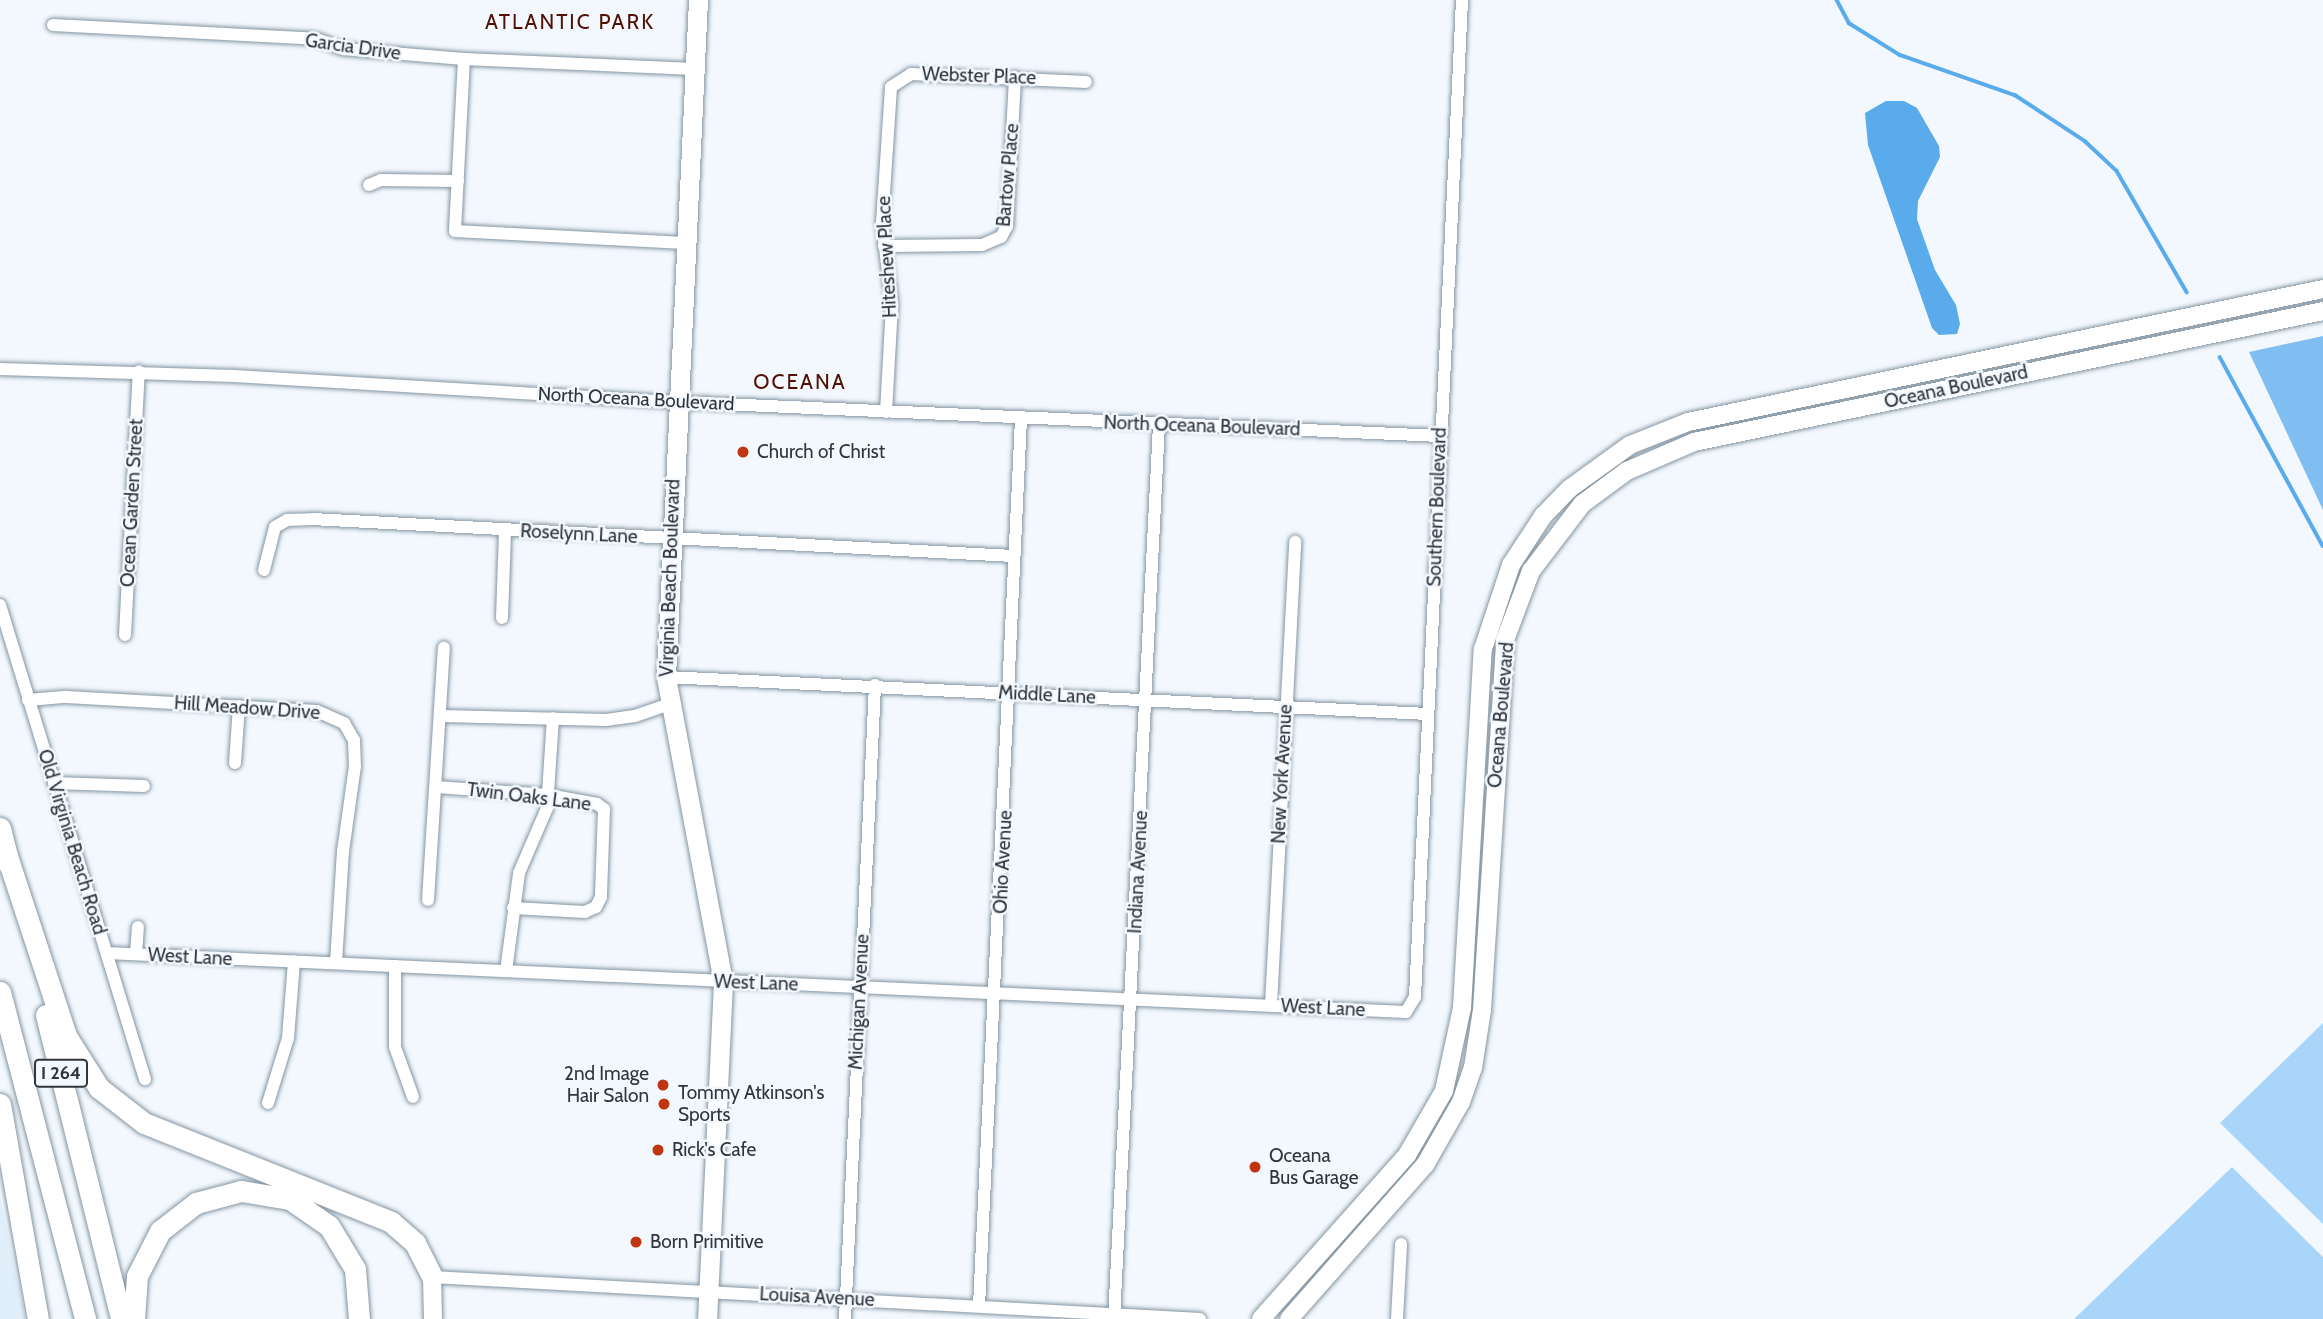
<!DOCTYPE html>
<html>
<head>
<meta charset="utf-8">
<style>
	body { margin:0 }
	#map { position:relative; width:2323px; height:1319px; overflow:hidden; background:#f2f8fe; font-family:Cabin,sans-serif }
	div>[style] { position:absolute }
	.built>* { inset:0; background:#e1effb }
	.green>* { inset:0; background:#aad5fb }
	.forest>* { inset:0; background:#80bef2 }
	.water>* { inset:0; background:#5aabeb }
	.stream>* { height:3.5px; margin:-1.75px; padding:0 1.75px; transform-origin:1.75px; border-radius:1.75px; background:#5aabeb }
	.roads { filter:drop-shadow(0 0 2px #8595a2) drop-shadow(0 0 2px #8595a2) }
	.minor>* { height:12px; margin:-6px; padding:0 6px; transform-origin:6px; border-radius:6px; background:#fff }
	.secondary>* { height:18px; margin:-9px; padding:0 9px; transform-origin:9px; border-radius:9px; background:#fff }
	.primary>* { height:19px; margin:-9.5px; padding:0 9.5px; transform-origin:9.5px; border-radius:9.5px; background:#fff }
	.motorway>* { height:21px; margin:-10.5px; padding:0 10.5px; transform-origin:10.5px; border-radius:10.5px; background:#fff }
	.dots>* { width:19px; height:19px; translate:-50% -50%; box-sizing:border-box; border:4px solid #f2f8fe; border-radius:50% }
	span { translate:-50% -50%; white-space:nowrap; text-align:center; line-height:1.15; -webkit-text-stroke:5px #f2f8fe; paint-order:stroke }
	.shield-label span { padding:2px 5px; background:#f2f8fe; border:2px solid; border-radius:5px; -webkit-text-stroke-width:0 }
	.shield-label { font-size:18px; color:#2f353b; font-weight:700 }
	.street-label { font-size:19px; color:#2f353b }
	.poi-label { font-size:19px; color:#2f353b }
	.left { translate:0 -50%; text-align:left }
	.right { translate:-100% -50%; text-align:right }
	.neighbourhood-label { font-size:21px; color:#531102; letter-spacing:2px }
</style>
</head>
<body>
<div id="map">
	<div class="built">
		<div style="clip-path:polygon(0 1196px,25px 1319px,0 1319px)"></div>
	</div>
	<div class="green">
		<div style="clip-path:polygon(2323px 1023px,2323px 1224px,2220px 1123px)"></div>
		<div style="clip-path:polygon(2232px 1167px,2323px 1257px,2323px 1319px,2074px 1319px)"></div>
	</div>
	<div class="forest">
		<div style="clip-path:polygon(2323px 336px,2323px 510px,2249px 352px)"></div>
	</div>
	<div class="water">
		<div style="clip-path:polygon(1886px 101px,1904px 101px,1917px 108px,1939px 146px,1940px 157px,1918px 201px,1917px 219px,1935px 270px,1956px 305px,1960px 324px,1957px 334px,1939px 335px,1932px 328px,1868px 145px,1865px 113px)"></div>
	</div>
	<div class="stream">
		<div style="left:1837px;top:0;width:26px;rotate:62deg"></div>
		<div style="left:1849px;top:23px;width:60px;rotate:32.1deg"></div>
		<div style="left:1900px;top:55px;width:122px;rotate:19.2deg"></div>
		<div style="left:2015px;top:95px;width:84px;rotate:33.3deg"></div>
		<div style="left:2085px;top:141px;width:44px;rotate:43.2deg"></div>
		<div style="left:2117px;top:171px;width:140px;rotate:60deg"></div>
		<div style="left:2220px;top:357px;width:215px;rotate:61.4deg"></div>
	</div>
	<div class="roads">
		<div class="minor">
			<div style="left:53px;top:25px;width:263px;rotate:3deg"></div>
			<div style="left:316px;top:39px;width:30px;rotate:20deg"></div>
			<div style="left:344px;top:49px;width:120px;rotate:4.8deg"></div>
			<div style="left:464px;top:59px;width:230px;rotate:2.5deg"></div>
			<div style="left:464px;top:59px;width:172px;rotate:93deg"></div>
			<div style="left:455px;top:231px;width:230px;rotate:3deg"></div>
			<div style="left:369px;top:185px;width:13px;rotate:-23deg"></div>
			<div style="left:381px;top:180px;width:77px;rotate:0.7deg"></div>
			<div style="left:884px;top:246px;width:98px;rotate:-0.6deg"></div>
			<div style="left:982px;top:245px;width:21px;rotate:-23deg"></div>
			<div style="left:1001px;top:237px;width:13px;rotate:-61deg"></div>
			<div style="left:1007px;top:226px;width:149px;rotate:-86.9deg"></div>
			<div style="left:0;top:369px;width:234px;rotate:1.7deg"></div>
			<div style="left:234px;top:376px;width:444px;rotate:3.4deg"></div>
			<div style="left:677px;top:402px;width:764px;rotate:2.55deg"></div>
			<div style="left:886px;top:412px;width:108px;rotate:-86.8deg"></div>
			<div style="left:892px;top:304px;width:82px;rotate:-97deg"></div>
			<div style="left:882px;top:223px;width:136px;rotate:-86.2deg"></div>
			<div style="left:891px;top:87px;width:24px;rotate:-33deg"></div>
			<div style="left:911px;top:74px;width:175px;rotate:2.6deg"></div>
			<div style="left:264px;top:570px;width:44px;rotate:-75.7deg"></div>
			<div style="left:275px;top:527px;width:14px;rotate:-30deg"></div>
			<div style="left:287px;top:520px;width:25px;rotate:-2deg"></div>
			<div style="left:312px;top:519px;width:703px;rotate:3.02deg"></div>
			<div style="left:0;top:605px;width:496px;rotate:73deg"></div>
			<div style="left:502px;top:618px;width:88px;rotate:-88deg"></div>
			<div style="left:125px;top:635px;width:264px;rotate:-87deg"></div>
			<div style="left:666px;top:677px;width:763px;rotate:2.78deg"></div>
			<div style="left:28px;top:700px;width:38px;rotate:-5deg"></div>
			<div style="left:66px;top:697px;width:251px;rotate:3.2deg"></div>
			<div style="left:317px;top:711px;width:30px;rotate:24deg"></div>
			<div style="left:344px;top:723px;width:20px;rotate:60deg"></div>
			<div style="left:354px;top:740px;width:26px;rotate:88deg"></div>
			<div style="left:355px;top:766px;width:86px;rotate:98deg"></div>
			<div style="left:343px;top:851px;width:112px;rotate:93.6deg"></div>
			<div style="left:442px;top:716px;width:164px;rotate:1.4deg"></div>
			<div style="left:606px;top:720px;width:29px;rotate:-8deg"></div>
			<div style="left:635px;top:716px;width:36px;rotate:-19deg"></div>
			<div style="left:235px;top:763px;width:57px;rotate:-86deg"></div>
			<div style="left:54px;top:783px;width:90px;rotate:1.9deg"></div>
			<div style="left:436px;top:787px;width:112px;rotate:4.1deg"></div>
			<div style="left:548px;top:795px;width:50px;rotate:10.4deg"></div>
			<div style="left:597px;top:804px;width:9px;rotate:36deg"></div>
			<div style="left:604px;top:809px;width:88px;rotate:92deg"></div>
			<div style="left:601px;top:897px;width:11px;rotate:117deg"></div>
			<div style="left:596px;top:907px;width:12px;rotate:156deg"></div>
			<div style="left:585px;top:912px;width:72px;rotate:-176.8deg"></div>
			<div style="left:428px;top:900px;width:253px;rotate:-86.4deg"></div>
			<div style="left:107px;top:953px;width:1300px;rotate:2.6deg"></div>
			<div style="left:1406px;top:1012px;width:17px;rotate:-59deg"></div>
			<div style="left:1415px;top:997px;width:998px;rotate:-87.3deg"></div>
			<div style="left:136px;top:954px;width:27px;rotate:-86deg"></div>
			<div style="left:395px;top:966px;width:81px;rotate:90deg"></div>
			<div style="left:395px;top:1047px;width:53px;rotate:70.2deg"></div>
			<div style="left:506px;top:971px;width:99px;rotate:-82.4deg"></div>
			<div style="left:519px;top:873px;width:71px;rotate:-66.7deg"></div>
			<div style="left:547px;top:808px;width:90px;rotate:-86.2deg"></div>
			<div style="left:1271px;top:1005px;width:464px;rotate:-87deg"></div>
			<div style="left:268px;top:1103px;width:68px;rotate:-72.9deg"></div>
			<div style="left:288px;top:1038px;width:77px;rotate:-85.5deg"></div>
			<div style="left:432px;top:1277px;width:769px;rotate:3.13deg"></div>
			<div style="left:979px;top:1306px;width:889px;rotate:-87.29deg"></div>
			<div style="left:845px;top:1319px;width:635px;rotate:-87.29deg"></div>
			<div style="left:1114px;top:1319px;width:895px;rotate:-87.12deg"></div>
			<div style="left:1397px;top:1319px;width:75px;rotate:-86.9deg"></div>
		</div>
		<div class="secondary">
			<div style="left:432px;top:1277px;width:42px;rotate:88.6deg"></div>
			<div style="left:1261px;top:1319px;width:220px;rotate:-48.3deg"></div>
			<div style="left:1407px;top:1155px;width:74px;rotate:-60deg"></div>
			<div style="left:1444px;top:1091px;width:85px;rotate:-77.8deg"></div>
			<div style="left:1462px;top:1008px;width:360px;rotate:-86.7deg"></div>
			<div style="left:1483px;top:649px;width:89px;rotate:-71.6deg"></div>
			<div style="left:1511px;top:565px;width:59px;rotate:-56.9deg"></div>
			<div style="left:1543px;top:516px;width:37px;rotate:-46deg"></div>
			<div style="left:1569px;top:489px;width:75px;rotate:-35.8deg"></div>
			<div style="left:1630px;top:445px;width:62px;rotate:-21.6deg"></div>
			<div style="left:1688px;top:422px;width:649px;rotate:-11.83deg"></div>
			<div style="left:1289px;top:1319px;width:205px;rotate:-48.6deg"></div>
			<div style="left:1425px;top:1165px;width:73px;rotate:-60.3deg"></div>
			<div style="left:1461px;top:1102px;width:36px;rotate:-71deg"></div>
			<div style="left:1473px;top:1068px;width:59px;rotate:-81.2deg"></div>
			<div style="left:1482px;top:1010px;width:371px;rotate:-86.4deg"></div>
			<div style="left:1505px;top:640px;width:74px;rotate:-69.4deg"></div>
			<div style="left:1531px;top:571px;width:84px;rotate:-52.7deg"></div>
			<div style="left:1582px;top:504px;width:56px;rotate:-36.3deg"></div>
			<div style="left:1627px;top:471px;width:73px;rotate:-23.4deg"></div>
			<div style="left:1694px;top:442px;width:642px;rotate:-11.76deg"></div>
		</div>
		<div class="primary">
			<div style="left:698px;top:0;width:678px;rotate:92.71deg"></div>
			<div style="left:666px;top:677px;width:310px;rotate:79.4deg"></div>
			<div style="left:723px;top:982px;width:337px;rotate:92.7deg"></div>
		</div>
		<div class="motorway">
			<div style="left:0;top:828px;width:38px;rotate:76deg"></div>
			<div style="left:6px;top:853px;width:193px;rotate:71.8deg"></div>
			<div style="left:66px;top:1036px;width:62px;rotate:57.6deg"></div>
			<div style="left:99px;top:1088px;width:57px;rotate:37.9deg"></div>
			<div style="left:144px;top:1123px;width:266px;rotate:21.8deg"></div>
			<div style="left:391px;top:1222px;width:32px;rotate:41deg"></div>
			<div style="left:415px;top:1243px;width:38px;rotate:63deg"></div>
			<div style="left:0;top:992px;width:338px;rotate:75.4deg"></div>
			<div style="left:46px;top:1015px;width:313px;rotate:76.1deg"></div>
			<div style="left:0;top:1104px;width:218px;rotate:80deg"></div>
			<div style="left:134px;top:1319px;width:43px;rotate:-86deg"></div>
			<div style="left:137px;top:1276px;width:51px;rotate:-62.9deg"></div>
			<div style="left:160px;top:1231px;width:46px;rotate:-37.9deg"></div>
			<div style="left:196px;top:1203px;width:47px;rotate:-14.9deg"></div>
			<div style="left:241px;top:1191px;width:50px;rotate:9.3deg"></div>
			<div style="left:290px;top:1199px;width:47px;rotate:34.7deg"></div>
			<div style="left:329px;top:1226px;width:50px;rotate:58.8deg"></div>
			<div style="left:355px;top:1269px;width:50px;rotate:85.4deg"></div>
		</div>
	</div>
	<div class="dots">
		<div style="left:743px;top:452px;background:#bf350f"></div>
		<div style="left:663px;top:1085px;background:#bf350f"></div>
		<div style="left:664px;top:1104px;background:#bf350f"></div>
		<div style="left:658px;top:1150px;background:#bf350f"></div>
		<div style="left:1255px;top:1167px;background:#bf350f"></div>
		<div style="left:636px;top:1242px;background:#bf350f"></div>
	</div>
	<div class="shield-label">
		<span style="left:61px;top:1073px">I 264</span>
	</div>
	<div class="street-label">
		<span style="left:353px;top:47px;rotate:8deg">Garcia Drive</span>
		<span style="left:979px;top:76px;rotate:2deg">Webster Place</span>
		<span style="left:1008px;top:175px;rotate:-85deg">Bartow Place</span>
		<span style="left:887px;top:257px;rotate:-93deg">Hiteshew Place</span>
		<span style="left:1956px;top:387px;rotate:-12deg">Oceana Boulevard</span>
		<span style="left:636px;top:399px;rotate:3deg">North Oceana Boulevard</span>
		<span style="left:1202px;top:426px;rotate:2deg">North Oceana Boulevard</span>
		<span style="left:132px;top:503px;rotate:-87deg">Ocean Garden Street</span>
		<span style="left:1437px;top:507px;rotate:-88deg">Southern Boulevard</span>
		<span style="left:579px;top:534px;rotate:3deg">Roselynn Lane</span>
		<span style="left:670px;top:578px;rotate:-88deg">Virginia Beach Boulevard</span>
		<span style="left:1047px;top:695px;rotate:3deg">Middle Lane</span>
		<span style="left:247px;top:708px;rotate:4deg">Hill Meadow Drive</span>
		<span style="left:1501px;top:715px;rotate:-85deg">Oceana Boulevard</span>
		<span style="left:1282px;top:774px;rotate:-87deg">New York Avenue</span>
		<span style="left:529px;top:797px;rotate:7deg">Twin Oaks Lane</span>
		<span style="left:72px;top:842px;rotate:73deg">Old Virginia Beach Road</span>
		<span style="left:1003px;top:862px;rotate:-87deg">Ohio Avenue</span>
		<span style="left:1138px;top:872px;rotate:-87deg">Indiana Avenue</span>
		<span style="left:190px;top:957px;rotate:3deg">West Lane</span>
		<span style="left:756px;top:983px;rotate:2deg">West Lane</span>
		<span style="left:859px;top:1002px;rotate:-87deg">Michigan Avenue</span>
		<span style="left:1323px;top:1008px;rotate:3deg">West Lane</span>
		<span style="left:817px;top:1297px;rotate:3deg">Louisa Avenue</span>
	</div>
	<div class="poi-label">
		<span class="left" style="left:757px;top:452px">Church of Christ</span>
		<span class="right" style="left:649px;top:1085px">2nd Image<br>Hair Salon</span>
		<span class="left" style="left:678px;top:1104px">Tommy Atkinson's<br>Sports</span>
		<span class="left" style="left:672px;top:1150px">Rick's Cafe</span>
		<span class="left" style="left:1269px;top:1167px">Oceana<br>Bus Garage</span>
		<span class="left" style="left:650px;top:1242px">Born Primitive</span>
	</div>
	<div class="neighbourhood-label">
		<span style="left:570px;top:22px">ATLANTIC PARK</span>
		<span style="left:800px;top:382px">OCEANA</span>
	</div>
</div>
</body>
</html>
